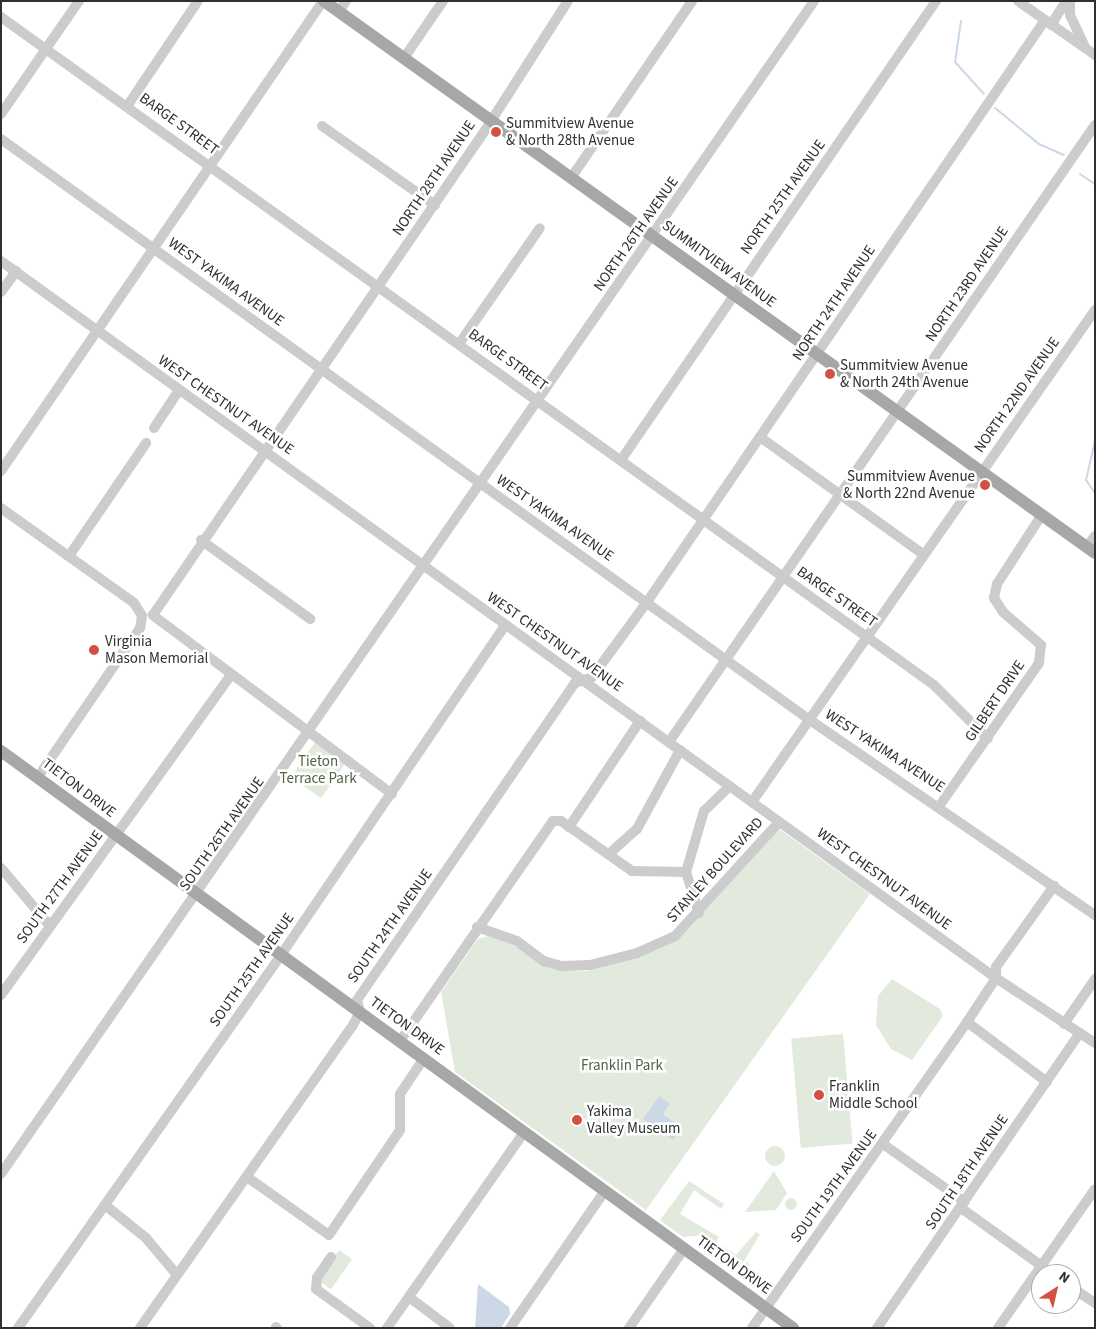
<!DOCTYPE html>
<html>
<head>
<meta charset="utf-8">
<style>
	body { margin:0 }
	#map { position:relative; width:1096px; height:1329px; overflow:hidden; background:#fff; font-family:"Source Sans 3",sans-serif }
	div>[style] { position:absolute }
	.green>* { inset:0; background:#e2eade; transform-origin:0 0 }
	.round { border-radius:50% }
	.water>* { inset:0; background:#ccd8e8 }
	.stream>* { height:2px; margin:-1px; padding:0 1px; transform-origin:1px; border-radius:1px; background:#ccd8e8 }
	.minor>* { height:10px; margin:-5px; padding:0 5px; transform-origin:5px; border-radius:5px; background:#ccc }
	.major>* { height:12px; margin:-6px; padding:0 6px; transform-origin:6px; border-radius:6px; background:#a7a7a7 }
	.dots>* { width:14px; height:14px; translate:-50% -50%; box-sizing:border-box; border:2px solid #fff; border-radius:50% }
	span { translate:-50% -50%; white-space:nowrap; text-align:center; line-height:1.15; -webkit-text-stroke:5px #fff; paint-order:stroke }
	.poi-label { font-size:15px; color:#2f2f2f }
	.left { translate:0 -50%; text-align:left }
	.right { translate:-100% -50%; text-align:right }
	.street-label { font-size:15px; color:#2f2f2f }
	.park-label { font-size:15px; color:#4b6640 }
	.frame { position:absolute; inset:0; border:2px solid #2f2f2f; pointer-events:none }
	.north { position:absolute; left:1031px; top:1264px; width:50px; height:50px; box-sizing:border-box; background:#fff; border:1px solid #acacac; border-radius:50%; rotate:35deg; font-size:14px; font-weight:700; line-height:20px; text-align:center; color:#2f2f2f }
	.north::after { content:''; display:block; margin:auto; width:18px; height:22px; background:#d45142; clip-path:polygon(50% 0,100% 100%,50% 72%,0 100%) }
</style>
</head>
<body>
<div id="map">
	<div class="green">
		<div style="left:316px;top:741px;width:37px;height:44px;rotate:35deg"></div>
		<div style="clip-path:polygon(779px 829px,870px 894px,646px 1210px,455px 1072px,441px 992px,478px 939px,492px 935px,563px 970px,587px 971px,666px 945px,687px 930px)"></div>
		<div style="clip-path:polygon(892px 979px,940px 1009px,943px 1016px,912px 1060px,891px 1049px,876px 1025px,878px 996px)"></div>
		<div style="left:843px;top:1034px;width:110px;height:52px;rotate:85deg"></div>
		<div class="round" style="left:765px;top:1146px;width:20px;height:20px"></div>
		<div style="clip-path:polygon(774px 1171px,787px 1193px,776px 1210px,745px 1212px)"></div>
		<div style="clip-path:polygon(689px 1181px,724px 1204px,721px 1209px,694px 1190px,680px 1214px,719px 1237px,716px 1242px,736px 1255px,756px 1232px,760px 1234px,740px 1268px,713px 1249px,707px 1235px,683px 1237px,660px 1220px)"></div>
		<div class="round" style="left:785px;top:1198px;width:12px;height:12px"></div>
		<div style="left:339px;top:1250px;width:16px;height:37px;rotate:35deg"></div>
		<div style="clip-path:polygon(748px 1261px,750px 1269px,774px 1286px,770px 1290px,758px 1291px,742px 1270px)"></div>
	</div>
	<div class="water">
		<div style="clip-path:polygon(659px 1096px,670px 1104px,663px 1114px,682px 1128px,673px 1140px,643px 1119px)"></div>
		<div style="clip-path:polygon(478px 1284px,509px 1307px,510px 1314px,501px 1328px,475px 1328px)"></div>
	</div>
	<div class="stream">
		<div style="left:961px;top:21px;width:41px;rotate:98.3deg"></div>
		<div style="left:955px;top:62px;width:43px;rotate:47.8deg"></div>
		<div style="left:995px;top:108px;width:57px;rotate:39.3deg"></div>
		<div style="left:1039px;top:144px;width:27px;rotate:24deg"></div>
		<div style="left:1080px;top:174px;width:18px;rotate:34deg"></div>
		<div style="left:1095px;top:441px;width:40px;rotate:103deg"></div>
		<div style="left:1086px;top:480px;width:16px;rotate:55deg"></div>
	</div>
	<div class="minor">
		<div style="left:1018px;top:1px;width:94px;rotate:35deg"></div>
		<div style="left:1070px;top:1px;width:14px;rotate:90deg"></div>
		<div style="left:1070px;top:15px;width:35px;rotate:65deg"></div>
		<div style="left:339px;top:12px;width:13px;rotate:-58deg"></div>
		<div style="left:1px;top:17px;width:1147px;rotate:35.6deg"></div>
		<div style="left:934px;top:685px;width:76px;rotate:45deg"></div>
		<div style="left:1051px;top:25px;width:28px;rotate:-58deg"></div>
		<div style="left:404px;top:58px;width:69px;rotate:-55.6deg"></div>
		<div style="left:128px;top:105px;width:125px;rotate:-56.1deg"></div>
		<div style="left:1px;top:114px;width:137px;rotate:-55.4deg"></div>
		<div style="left:322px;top:126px;width:138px;rotate:35deg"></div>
		<div style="left:1px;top:139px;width:992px;rotate:35.69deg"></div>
		<div style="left:807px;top:718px;width:349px;rotate:34.4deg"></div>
		<div style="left:571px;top:178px;width:214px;rotate:-55.6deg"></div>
		<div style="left:1px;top:261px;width:1226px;rotate:35.78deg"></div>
		<div style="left:996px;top:978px;width:118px;rotate:33.3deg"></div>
		<div style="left:1px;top:292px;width:26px;rotate:-54deg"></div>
		<div style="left:459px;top:344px;width:141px;rotate:-55.1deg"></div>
		<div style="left:154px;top:428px;width:45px;rotate:-56.7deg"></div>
		<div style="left:760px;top:437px;width:201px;rotate:35.7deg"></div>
		<div style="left:621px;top:460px;width:557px;rotate:-55.54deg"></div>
		<div style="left:1px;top:471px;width:570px;rotate:-55.58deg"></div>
		<div style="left:1px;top:508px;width:163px;rotate:35.5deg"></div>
		<div style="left:134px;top:603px;width:15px;rotate:58deg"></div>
		<div style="left:142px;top:616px;width:12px;rotate:99deg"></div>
		<div style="left:140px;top:628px;width:181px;rotate:124.4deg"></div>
		<div style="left:201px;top:540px;width:135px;rotate:35.9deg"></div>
		<div style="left:1087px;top:547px;width:14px;rotate:-54deg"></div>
		<div style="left:69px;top:556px;width:137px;rotate:-55.7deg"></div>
		<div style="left:669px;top:742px;width:750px;rotate:-55.38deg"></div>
		<div style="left:392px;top:794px;width:299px;rotate:-143.2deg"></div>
		<div style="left:153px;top:615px;width:589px;rotate:-55.58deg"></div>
		<div style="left:486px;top:129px;width:152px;rotate:-57.4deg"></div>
		<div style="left:752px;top:802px;width:600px;rotate:-55.12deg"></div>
		<div style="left:940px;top:805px;width:173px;rotate:-55.1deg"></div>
		<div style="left:1039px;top:663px;width:18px;rotate:-84deg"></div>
		<div style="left:1041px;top:645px;width:50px;rotate:-139deg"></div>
		<div style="left:1003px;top:612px;width:17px;rotate:-123deg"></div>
		<div style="left:994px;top:598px;width:14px;rotate:-78deg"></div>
		<div style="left:997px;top:584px;width:81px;rotate:-57.1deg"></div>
		<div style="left:569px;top:827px;width:128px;rotate:-56.2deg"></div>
		<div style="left:609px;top:854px;width:38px;rotate:-42deg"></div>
		<div style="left:637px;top:829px;width:90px;rotate:-61.4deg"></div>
		<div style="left:1px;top:868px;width:76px;rotate:49.8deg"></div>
		<div style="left:686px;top:872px;width:64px;rotate:-73.6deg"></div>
		<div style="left:704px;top:811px;width:36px;rotate:-44deg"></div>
		<div style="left:477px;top:927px;width:42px;rotate:19.3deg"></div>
		<div style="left:517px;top:941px;width:34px;rotate:37deg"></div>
		<div style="left:544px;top:961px;width:19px;rotate:16deg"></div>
		<div style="left:562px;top:966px;width:28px;rotate:-2deg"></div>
		<div style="left:590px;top:965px;width:49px;rotate:-14.3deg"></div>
		<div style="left:637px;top:953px;width:42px;rotate:-24.1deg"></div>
		<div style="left:675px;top:936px;width:154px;rotate:-47.6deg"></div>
		<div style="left:1px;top:995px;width:395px;rotate:-54.3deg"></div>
		<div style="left:967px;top:1022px;width:100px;rotate:36.9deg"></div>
		<div style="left:1064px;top:1024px;width:55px;rotate:-55.4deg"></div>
		<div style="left:400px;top:1041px;width:268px;rotate:-55.2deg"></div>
		<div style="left:553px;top:821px;width:8px"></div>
		<div style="left:561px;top:821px;width:87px;rotate:35.2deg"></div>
		<div style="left:632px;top:871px;width:54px;rotate:1.1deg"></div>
		<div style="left:686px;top:872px;width:43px;rotate:72.4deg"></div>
		<div style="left:883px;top:1144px;width:100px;rotate:35.3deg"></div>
		<div style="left:1px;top:1174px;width:1427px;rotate:-55.27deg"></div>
		<div style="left:247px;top:1177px;width:100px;rotate:35.3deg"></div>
		<div style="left:329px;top:1235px;width:127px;rotate:-55.9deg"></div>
		<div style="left:400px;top:1130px;width:36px;rotate:-90deg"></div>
		<div style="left:400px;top:1094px;width:43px;rotate:-56.3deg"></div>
		<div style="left:105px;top:1205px;width:53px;rotate:38.8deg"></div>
		<div style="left:146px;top:1238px;width:48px;rotate:50deg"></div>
		<div style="left:961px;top:1208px;width:113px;rotate:35.7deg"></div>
		<div style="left:331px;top:1257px;width:25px;rotate:124deg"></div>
		<div style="left:317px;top:1278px;width:11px;rotate:95deg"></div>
		<div style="left:316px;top:1289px;width:67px;rotate:35.8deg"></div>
		<div style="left:1071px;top:1287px;width:29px;rotate:34deg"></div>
		<div style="left:409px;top:1297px;width:51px;rotate:37.1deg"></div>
		<div style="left:276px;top:1327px;width:1px;rotate:45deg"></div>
		<div style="left:18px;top:1328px;width:456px;rotate:-54.8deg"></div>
		<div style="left:281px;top:955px;width:399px;rotate:-55.8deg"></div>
		<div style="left:140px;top:1328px;width:370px;rotate:-54.9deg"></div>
		<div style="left:353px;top:1025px;width:15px;rotate:-62deg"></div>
		<div style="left:360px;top:1012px;width:12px;rotate:-104deg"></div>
		<div style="left:357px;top:1000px;width:385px;rotate:-55.5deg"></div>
		<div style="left:575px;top:683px;width:18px;rotate:-19deg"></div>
		<div style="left:592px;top:677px;width:93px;rotate:-53.7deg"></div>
		<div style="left:647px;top:602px;width:705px;rotate:-55.63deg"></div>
		<div style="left:387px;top:1328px;width:239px;rotate:-55deg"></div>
		<div style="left:510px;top:1328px;width:167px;rotate:-55.3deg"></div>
		<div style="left:629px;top:1328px;width:96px;rotate:-55.2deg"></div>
		<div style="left:752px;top:1328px;width:374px;rotate:-54.9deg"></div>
		<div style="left:967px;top:1022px;width:53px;rotate:-56.6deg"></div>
		<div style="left:996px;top:978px;width:11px;rotate:-90deg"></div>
		<div style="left:996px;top:967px;width:100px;rotate:-54.4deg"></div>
		<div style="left:877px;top:1328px;width:358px;rotate:-55.5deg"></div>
		<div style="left:998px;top:1328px;width:169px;rotate:-55.1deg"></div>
	</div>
	<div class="major">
		<div style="left:324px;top:1px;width:948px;rotate:35.6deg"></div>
		<div style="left:1px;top:751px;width:980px;rotate:36.07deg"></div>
	</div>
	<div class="dots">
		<div style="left:496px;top:132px;background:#d45142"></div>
		<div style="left:830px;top:374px;background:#d45142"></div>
		<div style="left:985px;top:485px;background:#d45142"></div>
		<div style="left:94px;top:650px;background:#d45142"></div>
		<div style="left:819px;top:1095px;background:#d45142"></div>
		<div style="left:577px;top:1120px;background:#d45142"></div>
	</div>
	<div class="poi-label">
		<span class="left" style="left:506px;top:132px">Summitview Avenue<br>&amp; North 28th Avenue</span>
		<span class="left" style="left:840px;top:374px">Summitview Avenue<br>&amp; North 24th Avenue</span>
		<span class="right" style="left:975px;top:485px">Summitview Avenue<br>&amp; North 22nd Avenue</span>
		<span class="left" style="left:105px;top:650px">Virginia<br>Mason Memorial</span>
		<span class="left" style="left:829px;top:1095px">Franklin<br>Middle School</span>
		<span class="left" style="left:587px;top:1120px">Yakima<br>Valley Museum</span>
	</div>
	<div class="street-label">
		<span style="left:179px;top:124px;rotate:36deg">BARGE STREET</span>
		<span style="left:434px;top:178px;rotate:-56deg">NORTH 28TH AVENUE</span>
		<span style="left:783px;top:197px;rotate:-55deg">NORTH 25TH AVENUE</span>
		<span style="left:636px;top:234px;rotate:-55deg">NORTH 26TH AVENUE</span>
		<span style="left:719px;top:264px;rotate:36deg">SUMMITVIEW AVENUE</span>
		<span style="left:226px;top:282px;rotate:36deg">WEST YAKIMA AVENUE</span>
		<span style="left:967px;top:284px;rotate:-56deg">NORTH 23RD AVENUE</span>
		<span style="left:834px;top:303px;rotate:-56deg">NORTH 24TH AVENUE</span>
		<span style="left:508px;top:360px;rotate:36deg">BARGE STREET</span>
		<span style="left:1017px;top:395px;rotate:-55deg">NORTH 22ND AVENUE</span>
		<span style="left:226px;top:405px;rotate:35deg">WEST CHESTNUT AVENUE</span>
		<span style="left:555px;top:518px;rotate:35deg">WEST YAKIMA AVENUE</span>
		<span style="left:837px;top:597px;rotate:35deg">BARGE STREET</span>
		<span style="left:555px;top:642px;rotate:35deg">WEST CHESTNUT AVENUE</span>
		<span style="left:995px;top:701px;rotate:-56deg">GILBERT DRIVE</span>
		<span style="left:885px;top:751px;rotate:33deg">WEST YAKIMA AVENUE</span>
		<span style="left:79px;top:788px;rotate:37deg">TIETON DRIVE</span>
		<span style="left:222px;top:834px;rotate:-55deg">SOUTH 26TH AVENUE</span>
		<span style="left:715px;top:870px;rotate:-48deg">STANLEY BOULEVARD</span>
		<span style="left:884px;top:879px;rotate:36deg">WEST CHESTNUT AVENUE</span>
		<span style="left:60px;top:887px;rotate:-54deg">SOUTH 27TH AVENUE</span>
		<span style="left:390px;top:926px;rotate:-55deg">SOUTH 24TH AVENUE</span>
		<span style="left:252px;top:970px;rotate:-55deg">SOUTH 25TH AVENUE</span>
		<span style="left:407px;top:1026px;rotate:36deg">TIETON DRIVE</span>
		<span style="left:967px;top:1172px;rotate:-56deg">SOUTH 18TH AVENUE</span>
		<span style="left:834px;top:1186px;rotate:-54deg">SOUTH 19TH AVENUE</span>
		<span style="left:734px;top:1265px;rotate:36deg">TIETON DRIVE</span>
	</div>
	<div class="park-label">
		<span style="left:318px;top:770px">Tieton<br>Terrace Park</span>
		<span style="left:622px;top:1066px">Franklin Park</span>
	</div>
	<div class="frame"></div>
	<div class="north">N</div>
</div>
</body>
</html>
